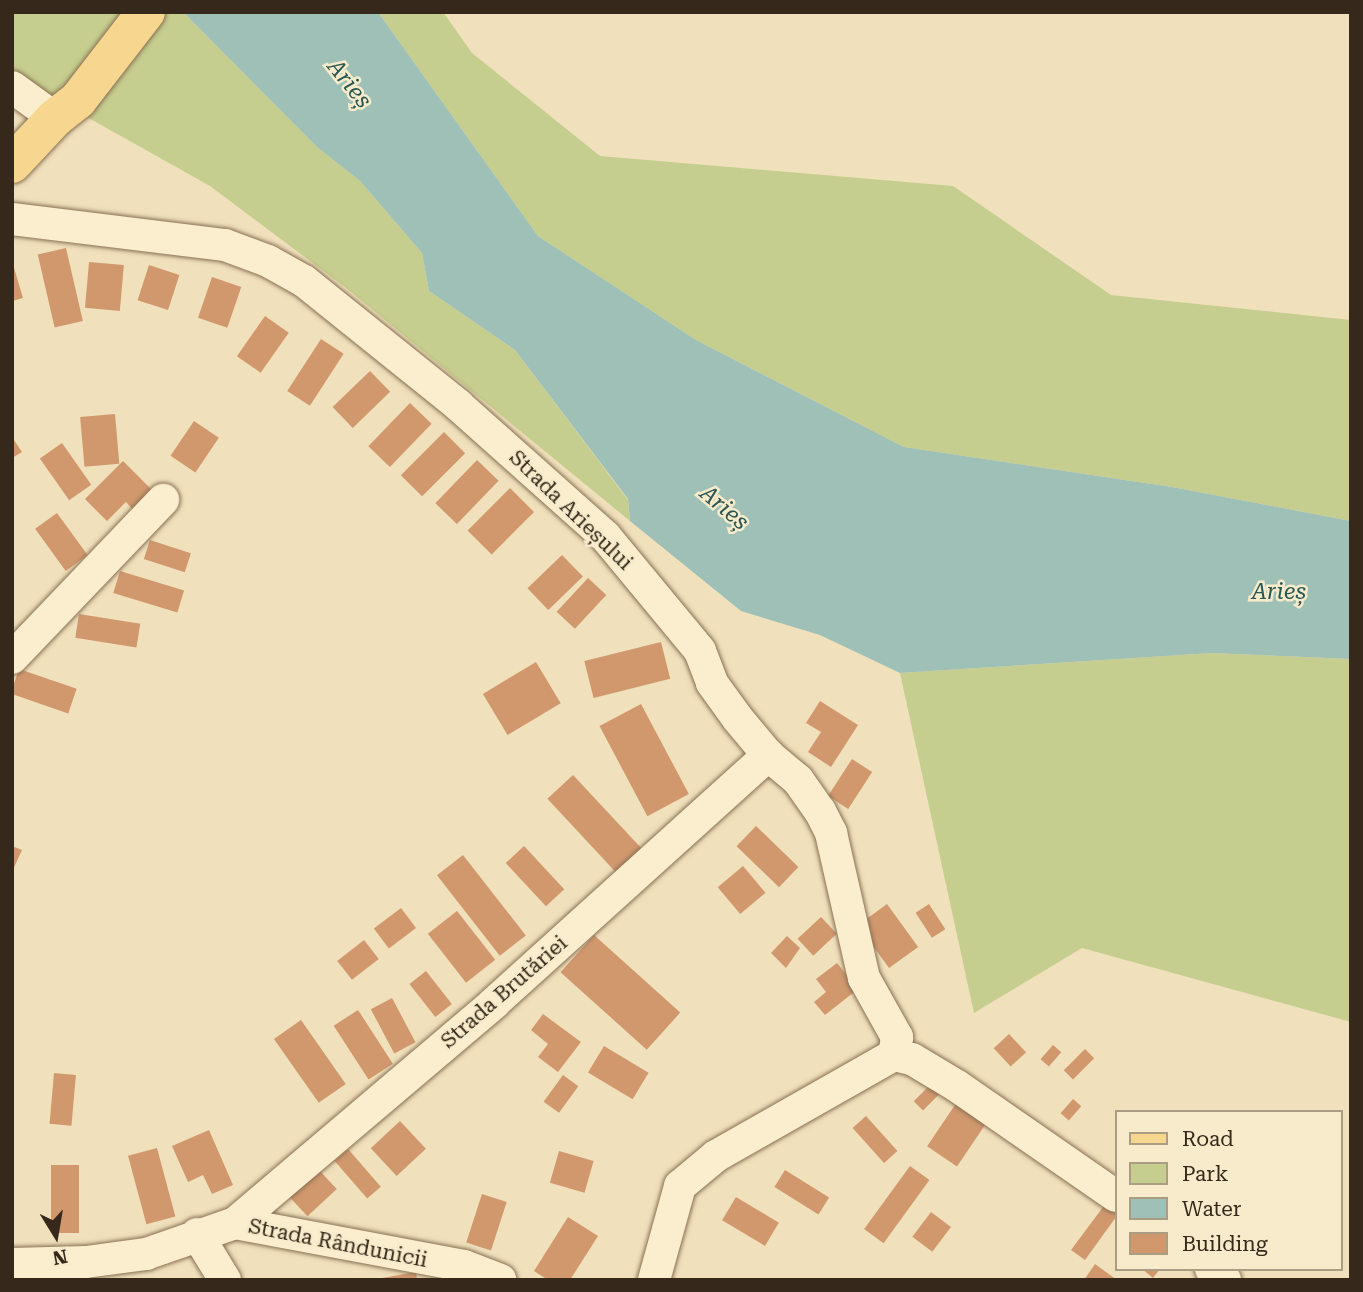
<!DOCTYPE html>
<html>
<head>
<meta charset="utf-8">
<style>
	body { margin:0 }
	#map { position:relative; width:1363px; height:1292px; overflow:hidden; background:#f0e0bb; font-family:"Roboto Serif",serif }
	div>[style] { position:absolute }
	.green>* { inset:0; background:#c6ce8f }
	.water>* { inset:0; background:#9fc0b7 }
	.building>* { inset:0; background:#d1986e; transform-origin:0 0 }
	.roads { filter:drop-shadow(0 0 2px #887054) drop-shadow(0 0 2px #887054) }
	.minor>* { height:32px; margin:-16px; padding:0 16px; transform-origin:16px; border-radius:16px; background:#fbeece }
	.major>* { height:38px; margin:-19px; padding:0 19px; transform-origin:19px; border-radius:19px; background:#f7d78f }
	span { translate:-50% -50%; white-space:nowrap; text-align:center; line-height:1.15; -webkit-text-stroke:5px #f7ebcb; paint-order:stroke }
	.street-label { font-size:21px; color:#36281a }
	.water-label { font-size:23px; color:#285754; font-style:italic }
	.frame { position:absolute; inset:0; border:14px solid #36281a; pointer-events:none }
	.legend { position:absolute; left:1115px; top:1110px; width:228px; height:161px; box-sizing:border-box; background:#f7ebcb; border:2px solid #aa9d84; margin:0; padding:9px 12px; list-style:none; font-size:21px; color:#36281a }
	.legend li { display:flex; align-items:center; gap:14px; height:35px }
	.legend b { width:35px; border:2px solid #aa9d84 }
	.north { position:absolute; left:21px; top:1201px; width:70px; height:70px; -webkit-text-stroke:5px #f7ebcb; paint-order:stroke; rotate:169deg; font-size:19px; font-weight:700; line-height:28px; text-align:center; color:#36281a }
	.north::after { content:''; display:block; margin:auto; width:24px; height:32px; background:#36281a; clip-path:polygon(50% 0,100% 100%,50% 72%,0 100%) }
</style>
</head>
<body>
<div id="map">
	<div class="green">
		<div style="clip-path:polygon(12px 12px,183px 12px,317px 147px,360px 181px,422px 253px,429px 291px,515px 350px,628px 500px,630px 521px,346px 288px,210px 186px,12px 75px)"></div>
		<div style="clip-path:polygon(378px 12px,443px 12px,472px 53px,600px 156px,953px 186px,1111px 295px,1351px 320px,1351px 521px,1172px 487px,904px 447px,696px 340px,538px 236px)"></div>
		<div style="clip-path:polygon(1212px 653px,1351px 659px,1351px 1022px,1082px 948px,974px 1013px,900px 673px)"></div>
	</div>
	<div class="water">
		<div style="clip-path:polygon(183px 12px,378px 12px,538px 236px,696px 340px,904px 447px,1172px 487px,1351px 521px,1351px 659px,1212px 653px,900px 673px,820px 635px,741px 611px,630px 521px,628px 499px,515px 350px,429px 291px,422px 253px,360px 181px,317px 147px)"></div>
	</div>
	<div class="building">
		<div style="left:66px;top:248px;width:75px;height:29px;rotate:77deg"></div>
		<div style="clip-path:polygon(12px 261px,23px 298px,12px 301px)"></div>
		<div style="left:89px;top:262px;width:35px;height:46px;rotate:5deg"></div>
		<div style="left:149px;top:265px;width:32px;height:37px;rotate:18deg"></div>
		<div style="left:212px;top:277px;width:31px;height:43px;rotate:19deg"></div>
		<div style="left:265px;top:316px;width:29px;height:49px;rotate:35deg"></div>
		<div style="left:321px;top:339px;width:27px;height:62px;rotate:33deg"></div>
		<div style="left:370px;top:371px;width:29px;height:52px;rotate:46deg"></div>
		<div style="left:410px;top:403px;width:30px;height:60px;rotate:44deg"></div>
		<div style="left:115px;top:414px;width:50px;height:35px;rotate:85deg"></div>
		<div style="left:194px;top:421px;width:30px;height:42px;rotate:34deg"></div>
		<div style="left:444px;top:432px;width:30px;height:61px;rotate:45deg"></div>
		<div style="clip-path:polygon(14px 440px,22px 452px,12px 458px,12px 441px)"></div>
		<div style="left:62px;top:443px;width:51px;height:27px;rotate:55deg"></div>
		<div style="left:477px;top:460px;width:30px;height:60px;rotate:44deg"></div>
		<div style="clip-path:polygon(123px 461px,157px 495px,137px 514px,126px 502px,107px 521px,85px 499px)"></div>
		<div style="left:510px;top:488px;width:34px;height:60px;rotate:45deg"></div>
		<div style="left:57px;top:513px;width:52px;height:27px;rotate:54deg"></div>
		<div style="left:150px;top:540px;width:43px;height:20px;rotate:18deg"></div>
		<div style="left:562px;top:555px;width:30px;height:48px;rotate:46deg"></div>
		<div style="left:120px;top:571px;width:67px;height:23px;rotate:17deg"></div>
		<div style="left:588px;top:578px;width:25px;height:46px;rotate:43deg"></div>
		<div style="left:79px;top:614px;width:62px;height:24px;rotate:9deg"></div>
		<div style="left:661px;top:642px;width:38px;height:79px;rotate:76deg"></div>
		<div style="left:536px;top:662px;width:48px;height:62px;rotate:59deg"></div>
		<div style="left:19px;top:669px;width:61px;height:26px;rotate:19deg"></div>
		<div style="clip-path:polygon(820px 701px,858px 725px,831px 767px,808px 752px,821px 732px,806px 723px)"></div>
		<div style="left:641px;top:704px;width:102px;height:47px;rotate:62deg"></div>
		<div style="left:852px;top:759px;width:24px;height:44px;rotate:33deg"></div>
		<div style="left:573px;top:775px;width:102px;height:35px;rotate:47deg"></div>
		<div style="left:756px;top:826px;width:59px;height:28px;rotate:44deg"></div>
		<div style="clip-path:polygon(12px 846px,22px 850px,12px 872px)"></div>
		<div style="left:524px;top:846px;width:59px;height:25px;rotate:47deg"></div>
		<div style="left:463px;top:855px;width:102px;height:33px;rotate:52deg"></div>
		<div style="left:743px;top:866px;width:35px;height:33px;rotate:50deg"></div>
		<div style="left:887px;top:904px;width:53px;height:36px;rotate:54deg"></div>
		<div style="left:929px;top:904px;width:30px;height:16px;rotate:57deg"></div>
		<div style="left:401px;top:908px;width:25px;height:34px;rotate:53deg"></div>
		<div style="left:457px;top:911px;width:62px;height:37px;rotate:52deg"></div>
		<div style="left:821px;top:917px;width:23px;height:32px;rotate:47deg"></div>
		<div style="left:594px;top:935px;width:116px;height:50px;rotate:42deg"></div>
		<div style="clip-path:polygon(787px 936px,800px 948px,786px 968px,771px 953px)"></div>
		<div style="left:364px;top:940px;width:24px;height:34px;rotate:52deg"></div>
		<div style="clip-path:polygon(837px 963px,858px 989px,825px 1015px,814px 1002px,826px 992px,816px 979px)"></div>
		<div style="left:426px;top:971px;width:42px;height:21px;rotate:52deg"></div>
		<div style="left:392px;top:998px;width:50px;height:24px;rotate:62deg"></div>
		<div style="left:358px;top:1010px;width:64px;height:29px;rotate:57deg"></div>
		<div style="clip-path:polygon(543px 1014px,581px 1042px,558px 1072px,538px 1057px,548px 1044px,531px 1030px)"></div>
		<div style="left:301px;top:1020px;width:78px;height:33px;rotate:55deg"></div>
		<div style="left:1009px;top:1034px;width:25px;height:21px;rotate:47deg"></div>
		<div style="left:1053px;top:1045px;width:11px;height:19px;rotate:41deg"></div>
		<div style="left:604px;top:1046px;width:52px;height:31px;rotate:31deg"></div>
		<div style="left:1085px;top:1049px;width:13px;height:30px;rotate:45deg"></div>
		<div style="left:54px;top:1073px;width:22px;height:51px;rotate:5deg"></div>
		<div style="left:563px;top:1075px;width:19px;height:33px;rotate:36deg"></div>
		<div style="left:935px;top:1080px;width:13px;height:30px;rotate:45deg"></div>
		<div style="left:959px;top:1099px;width:36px;height:57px;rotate:34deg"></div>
		<div style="left:1073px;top:1099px;width:11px;height:19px;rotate:41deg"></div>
		<div style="left:866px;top:1116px;width:47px;height:18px;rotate:48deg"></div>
		<div style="left:400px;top:1121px;width:38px;height:40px;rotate:47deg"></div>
		<div style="clip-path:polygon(209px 1130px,233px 1185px,212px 1194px,203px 1175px,188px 1182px,172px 1146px)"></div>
		<div style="left:157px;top:1148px;width:71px;height:30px;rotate:75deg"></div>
		<div style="left:348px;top:1149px;width:50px;height:18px;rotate:49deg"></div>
		<div style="left:559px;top:1151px;width:36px;height:33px;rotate:16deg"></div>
		<div style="left:51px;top:1165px;width:28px;height:68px"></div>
		<div style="left:910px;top:1166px;width:24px;height:78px;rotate:36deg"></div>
		<div style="left:319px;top:1170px;width:26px;height:40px;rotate:47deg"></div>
		<div style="left:785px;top:1170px;width:52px;height:20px;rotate:32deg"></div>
		<div style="left:482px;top:1194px;width:26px;height:51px;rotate:18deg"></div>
		<div style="left:736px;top:1197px;width:50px;height:27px;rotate:31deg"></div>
		<div style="clip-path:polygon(1106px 1203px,1116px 1210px,1116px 1217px,1085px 1260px,1071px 1250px)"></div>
		<div style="left:931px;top:1212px;width:25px;height:31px;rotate:37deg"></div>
		<div style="clip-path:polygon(568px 1217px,598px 1236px,570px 1280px,548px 1280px,534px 1271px)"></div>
		<div style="clip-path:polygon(1095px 1264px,1117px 1280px,1084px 1280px)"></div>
		<div style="clip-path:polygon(1142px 1269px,1160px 1269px,1153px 1278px)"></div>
		<div style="clip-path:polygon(416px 1272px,417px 1280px,382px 1280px,382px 1278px)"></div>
	</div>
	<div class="roads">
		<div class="minor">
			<div style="left:12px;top:87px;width:53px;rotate:35.8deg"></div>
			<div style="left:12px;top:219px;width:215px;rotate:7deg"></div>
			<div style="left:225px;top:245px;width:46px;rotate:20.4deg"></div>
			<div style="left:268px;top:261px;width:41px;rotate:29.1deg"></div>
			<div style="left:304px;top:281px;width:198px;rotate:38.8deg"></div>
			<div style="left:458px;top:405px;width:197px;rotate:41.7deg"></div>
			<div style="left:605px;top:536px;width:149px;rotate:50.4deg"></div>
			<div style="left:700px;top:651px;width:34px;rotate:69deg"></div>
			<div style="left:712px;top:683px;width:44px;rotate:54.2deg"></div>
			<div style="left:738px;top:719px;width:47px;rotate:50.2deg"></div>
			<div style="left:768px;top:755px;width:39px;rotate:40deg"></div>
			<div style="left:798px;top:780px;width:38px;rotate:55deg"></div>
			<div style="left:820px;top:811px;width:25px;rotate:63deg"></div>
			<div style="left:831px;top:833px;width:149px;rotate:77.2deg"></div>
			<div style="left:864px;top:978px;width:68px;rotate:60.8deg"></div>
			<div style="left:897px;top:1037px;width:18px;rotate:99deg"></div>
			<div style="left:12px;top:658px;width:219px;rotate:-46.3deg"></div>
			<div style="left:894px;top:1055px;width:18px;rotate:13deg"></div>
			<div style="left:912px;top:1059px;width:52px;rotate:31deg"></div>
			<div style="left:957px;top:1086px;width:193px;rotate:34.7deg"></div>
			<div style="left:235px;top:1223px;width:340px;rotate:-40.3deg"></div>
			<div style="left:494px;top:1003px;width:370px;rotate:-42.1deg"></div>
			<div style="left:197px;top:1234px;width:54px;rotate:58.7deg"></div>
			<div style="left:12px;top:1264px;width:74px;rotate:-1.5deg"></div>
			<div style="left:86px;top:1262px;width:61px;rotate:-7.6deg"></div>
			<div style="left:146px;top:1254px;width:94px;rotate:-19.2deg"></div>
			<div style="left:235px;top:1223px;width:233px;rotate:10.6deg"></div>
			<div style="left:464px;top:1266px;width:39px;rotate:21deg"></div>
			<div style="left:1211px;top:1269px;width:18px;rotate:38deg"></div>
			<div style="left:654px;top:1280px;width:98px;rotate:-74.5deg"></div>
			<div style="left:680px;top:1186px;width:47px;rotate:-39.8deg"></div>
			<div style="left:716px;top:1156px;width:205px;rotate:-29.6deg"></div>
		</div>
		<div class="major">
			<div style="left:12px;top:164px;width:63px;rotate:-46.9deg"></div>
			<div style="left:55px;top:118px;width:29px;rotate:-38deg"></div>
			<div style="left:78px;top:100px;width:111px;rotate:-52.3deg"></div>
		</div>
	</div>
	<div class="street-label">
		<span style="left:571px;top:510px;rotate:44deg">Strada Arieșului</span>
		<span style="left:504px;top:992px;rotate:-41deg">Strada Brutăriei</span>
		<span style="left:338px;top:1243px;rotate:11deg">Strada Rândunicii</span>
	</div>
	<div class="water-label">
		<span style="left:349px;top:84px;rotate:51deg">Arieș</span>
		<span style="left:724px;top:508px;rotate:40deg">Arieș</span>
		<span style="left:1279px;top:592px">Arieș</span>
	</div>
	<div class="frame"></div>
	<ul class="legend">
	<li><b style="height:9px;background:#f7d78f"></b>Road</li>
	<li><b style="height:19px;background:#c6ce8f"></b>Park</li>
	<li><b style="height:19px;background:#9fc0b7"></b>Water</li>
	<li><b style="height:19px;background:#d1986e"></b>Building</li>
	</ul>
	<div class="north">N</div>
</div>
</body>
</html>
